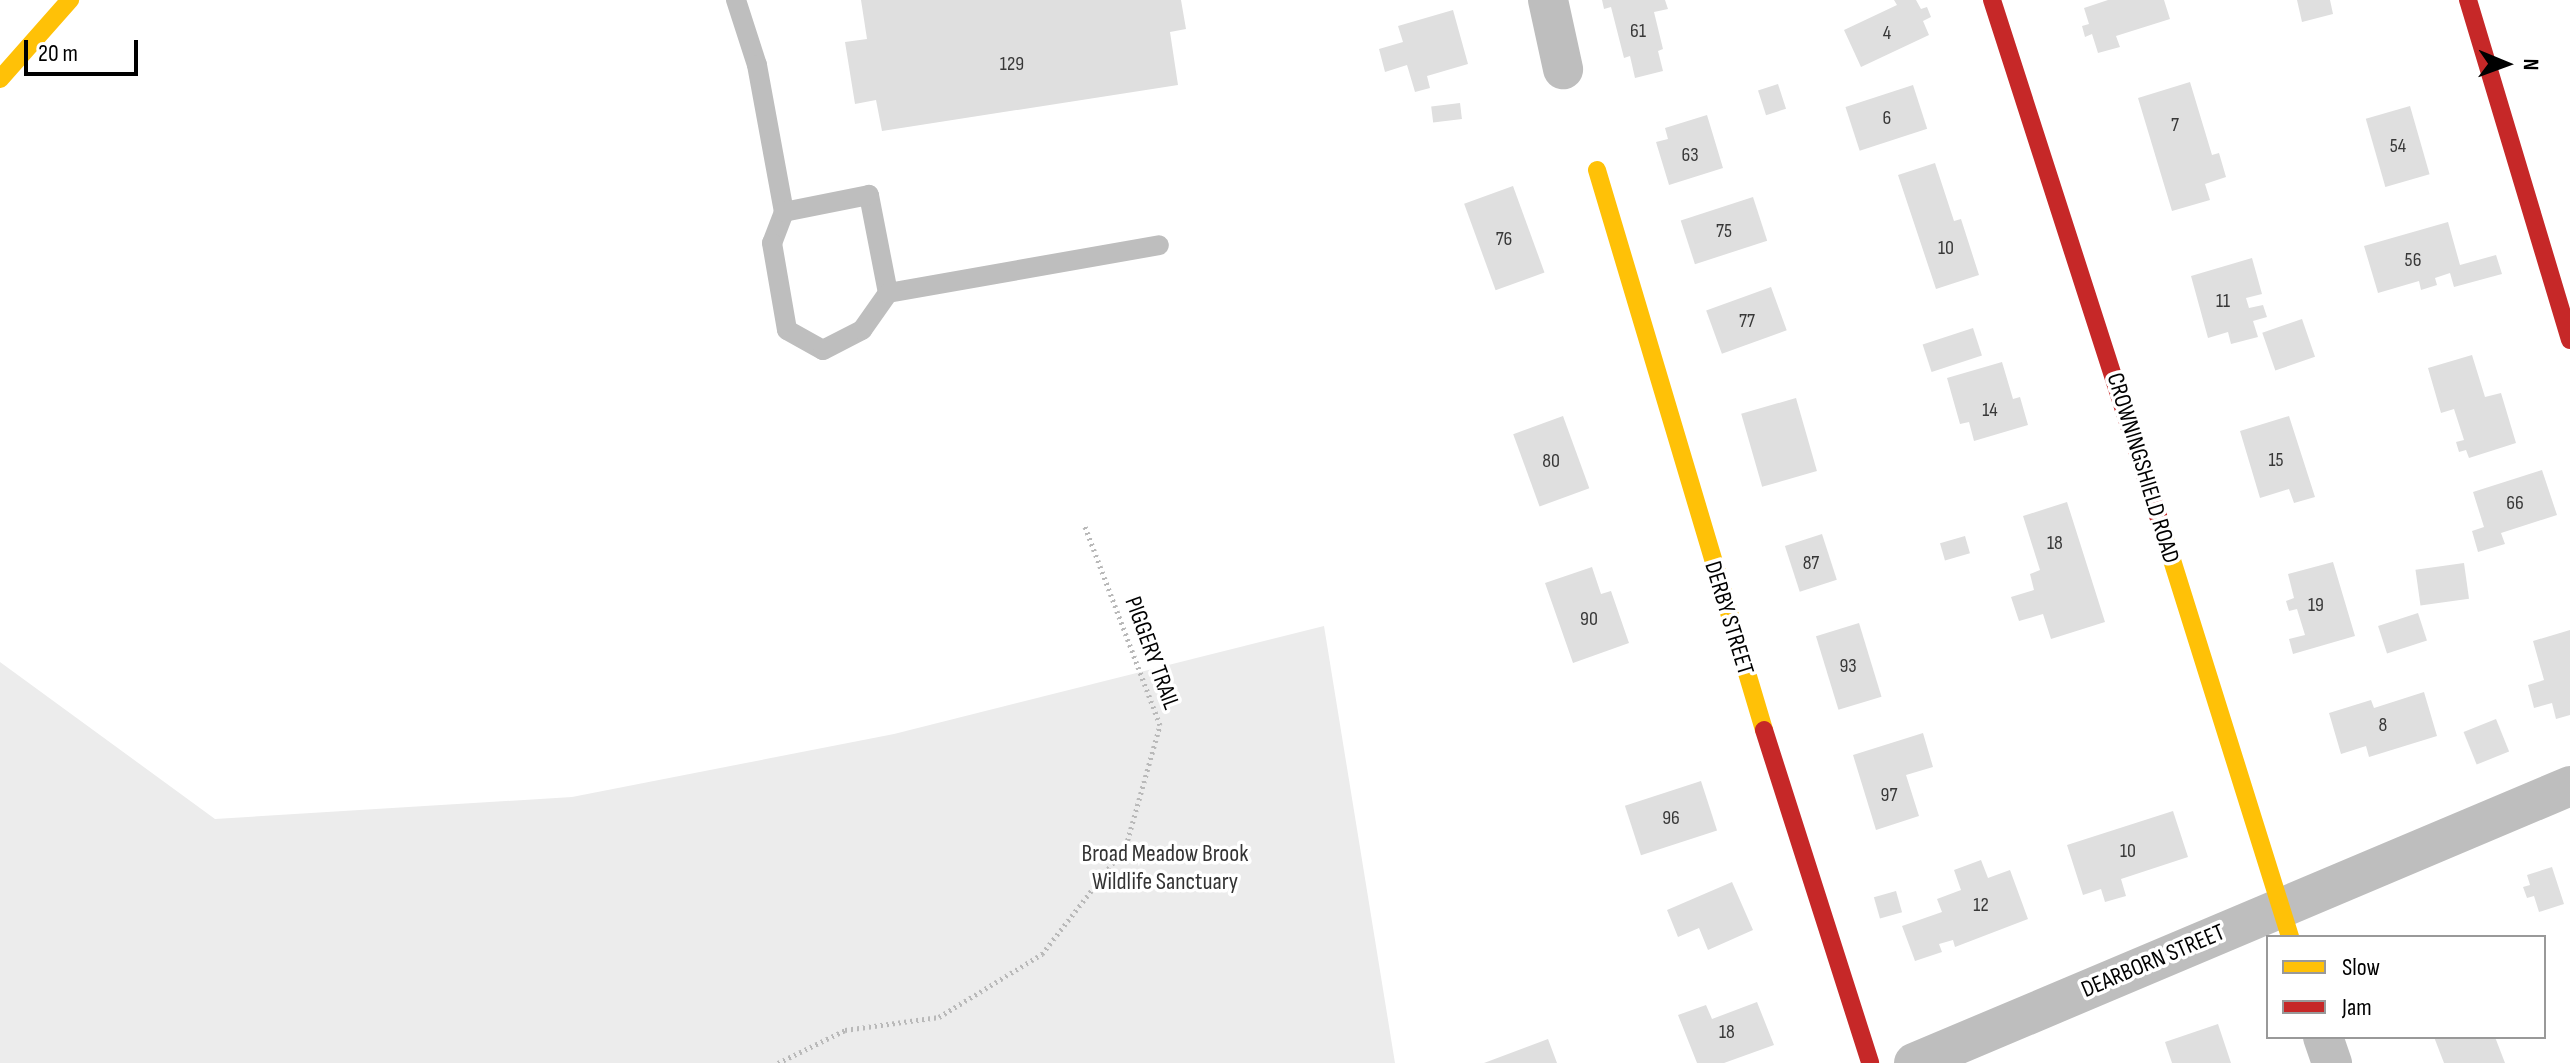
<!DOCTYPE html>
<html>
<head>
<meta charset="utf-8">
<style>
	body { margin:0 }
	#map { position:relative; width:2570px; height:1063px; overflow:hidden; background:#fff; font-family:"Sofia Sans Condensed",sans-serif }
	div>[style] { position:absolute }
	.green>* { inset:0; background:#ececec }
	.building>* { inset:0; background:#dfdfdf; transform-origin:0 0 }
	.path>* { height:5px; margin-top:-2.5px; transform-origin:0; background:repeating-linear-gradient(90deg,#b9b9b9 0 2px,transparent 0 6px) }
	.lane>* { height:20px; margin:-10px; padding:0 10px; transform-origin:10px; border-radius:10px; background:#bebebe }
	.street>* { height:40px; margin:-20px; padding:0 20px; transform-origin:20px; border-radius:20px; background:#bebebe }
	.slow>* { height:18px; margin:-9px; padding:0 9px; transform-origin:9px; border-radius:9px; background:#ffc107 }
	.jam>* { height:18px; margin:-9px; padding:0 9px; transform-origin:9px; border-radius:9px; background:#c62828 }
	span { translate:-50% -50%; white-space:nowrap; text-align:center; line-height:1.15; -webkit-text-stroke:7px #fff; paint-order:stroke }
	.number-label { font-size:20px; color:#383838 }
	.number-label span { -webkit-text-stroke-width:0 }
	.street-label { font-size:24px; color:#000 }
	.park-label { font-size:24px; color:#333 }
	.legend { position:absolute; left:2266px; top:935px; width:280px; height:104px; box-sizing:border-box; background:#fff; border:2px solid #999; margin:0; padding:10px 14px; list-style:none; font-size:24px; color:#000 }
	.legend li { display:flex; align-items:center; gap:16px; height:40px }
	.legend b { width:40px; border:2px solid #999 }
	.north { position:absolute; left:2466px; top:24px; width:80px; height:80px; -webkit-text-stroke:6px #fff; paint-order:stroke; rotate:91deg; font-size:22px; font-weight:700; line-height:32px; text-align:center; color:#000 }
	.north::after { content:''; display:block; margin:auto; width:28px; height:36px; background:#000; clip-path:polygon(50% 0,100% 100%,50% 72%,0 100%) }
	.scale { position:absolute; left:24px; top:40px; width:114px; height:36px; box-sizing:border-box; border:4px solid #000; border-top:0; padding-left:10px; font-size:24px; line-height:28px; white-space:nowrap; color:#000; -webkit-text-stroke:6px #fff; paint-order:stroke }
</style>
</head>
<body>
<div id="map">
	<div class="green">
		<div style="clip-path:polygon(1324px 626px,1395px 1063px,0 1063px,0 662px,215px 819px,572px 797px,894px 734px)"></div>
	</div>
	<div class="building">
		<div style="clip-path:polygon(861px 0,1181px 0,1186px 29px,1170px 32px,1178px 85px,882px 131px,876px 100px,855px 104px,845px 42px,867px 39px)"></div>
		<div style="clip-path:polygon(1602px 0,1665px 0,1668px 9px,1654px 12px,1663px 49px,1658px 51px,1663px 71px,1635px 78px,1630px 56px,1624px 58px,1611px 7px,1604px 9px)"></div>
		<div style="clip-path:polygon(1894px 0,1916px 0,1921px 9px,1927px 7px,1931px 17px,1923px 21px,1929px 35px,1861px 67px,1844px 30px,1897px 5px)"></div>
		<div style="clip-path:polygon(2108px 0,2164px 0,2170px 19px,2116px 36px,2120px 47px,2098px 53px,2092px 34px,2085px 37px,2082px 26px,2089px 24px,2084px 8px)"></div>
		<div style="clip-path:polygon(2297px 0,2330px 0,2333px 14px,2302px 22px)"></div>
		<div style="clip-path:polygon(1453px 10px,1468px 64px,1427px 76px,1430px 88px,1415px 92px,1407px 65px,1385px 72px,1379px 49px,1403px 42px,1398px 26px)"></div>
		<div style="clip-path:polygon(2190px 82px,2212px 155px,2219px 153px,2226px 177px,2205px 184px,2210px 200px,2172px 211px,2138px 98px)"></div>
		<div style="left:1778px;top:84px;width:26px;height:21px;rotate:72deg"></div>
		<div style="left:1913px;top:85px;width:46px;height:71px;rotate:72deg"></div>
		<div style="left:1460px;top:103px;width:16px;height:29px;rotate:83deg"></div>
		<div style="left:2410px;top:106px;width:71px;height:46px;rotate:74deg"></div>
		<div style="clip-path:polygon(1707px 115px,1723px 168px,1669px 185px,1656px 142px,1668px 139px,1665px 128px)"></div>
		<div style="clip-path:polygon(1935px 163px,1954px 221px,1961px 219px,1979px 275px,1936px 289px,1898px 175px)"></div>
		<div style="left:1513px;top:186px;width:92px;height:52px;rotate:70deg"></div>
		<div style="left:1753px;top:197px;width:46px;height:76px;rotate:72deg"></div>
		<div style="clip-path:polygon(2448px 222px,2460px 265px,2496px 255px,2502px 274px,2454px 287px,2450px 273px,2435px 278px,2437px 285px,2421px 290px,2419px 281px,2378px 293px,2364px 246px)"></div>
		<div style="clip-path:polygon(2252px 258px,2262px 294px,2246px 298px,2249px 308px,2263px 305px,2267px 317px,2253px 321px,2258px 337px,2231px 344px,2228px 332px,2208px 338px,2191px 276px)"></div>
		<div style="left:1771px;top:287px;width:46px;height:69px;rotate:70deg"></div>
		<div style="left:2302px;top:319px;width:40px;height:42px;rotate:71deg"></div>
		<div style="left:1973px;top:328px;width:29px;height:53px;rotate:72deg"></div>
		<div style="clip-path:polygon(2472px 355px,2485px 397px,2501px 393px,2516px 443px,2469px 458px,2466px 450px,2459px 452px,2456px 442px,2464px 440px,2454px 409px,2441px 413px,2428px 368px)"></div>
		<div style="clip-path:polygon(2002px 362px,2013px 399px,2020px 397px,2028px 425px,1974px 441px,1969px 422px,1960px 424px,1947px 378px)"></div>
		<div style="left:1796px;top:398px;width:76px;height:57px;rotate:74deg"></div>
		<div style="left:1563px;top:416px;width:77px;height:53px;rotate:70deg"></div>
		<div style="clip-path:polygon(2289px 416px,2315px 497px,2294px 503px,2289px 489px,2260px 498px,2240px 431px)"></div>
		<div style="clip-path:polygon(2542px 470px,2557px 515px,2501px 533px,2505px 544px,2478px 552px,2472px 531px,2484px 527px,2473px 492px)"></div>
		<div style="clip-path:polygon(2067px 502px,2105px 622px,2051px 639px,2043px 614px,2019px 621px,2011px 597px,2034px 590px,2030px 574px,2040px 570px,2023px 516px)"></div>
		<div style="left:1822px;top:534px;width:48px;height:39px;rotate:72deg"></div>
		<div style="left:1965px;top:536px;width:18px;height:26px;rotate:74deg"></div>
		<div style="clip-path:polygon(2333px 562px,2355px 636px,2293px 654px,2289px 639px,2305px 635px,2297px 609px,2289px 611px,2286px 601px,2294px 598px,2288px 574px)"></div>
		<div style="left:2464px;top:563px;width:36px;height:49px;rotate:82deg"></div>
		<div style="clip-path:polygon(1592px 567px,1601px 594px,1611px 591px,1629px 643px,1573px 663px,1545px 583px)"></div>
		<div style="left:2418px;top:613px;width:29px;height:42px;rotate:72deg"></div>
		<div style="left:1859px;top:623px;width:77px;height:45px;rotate:73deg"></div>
		<div style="clip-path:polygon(2570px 630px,2570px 715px,2556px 719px,2552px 703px,2534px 708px,2528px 685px,2544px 680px,2533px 641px)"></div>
		<div style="clip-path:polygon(2424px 692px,2437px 736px,2369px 757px,2366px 746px,2341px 754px,2329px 713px,2371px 700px,2374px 708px)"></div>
		<div style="left:2496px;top:719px;width:35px;height:35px;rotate:68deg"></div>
		<div style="clip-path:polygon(1923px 733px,1933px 767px,1906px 775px,1919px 816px,1876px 830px,1853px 755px)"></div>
		<div style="left:1701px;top:781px;width:52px;height:80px;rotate:72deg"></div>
		<div style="clip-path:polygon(2173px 811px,2188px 857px,2121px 879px,2126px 896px,2105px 902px,2101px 889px,2083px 895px,2067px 845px)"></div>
		<div style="clip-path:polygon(1981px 860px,1988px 878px,2010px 870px,2028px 919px,1955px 947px,1953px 940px,1939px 944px,1942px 952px,1915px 961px,1902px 926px,1942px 912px,1937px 899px,1961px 890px,1954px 870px)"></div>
		<div style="clip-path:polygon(2552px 867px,2564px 904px,2539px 912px,2534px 896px,2527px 898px,2523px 887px,2530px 885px,2527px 875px)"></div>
		<div style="clip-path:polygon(1732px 882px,1753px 930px,1708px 950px,1699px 928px,1678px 937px,1667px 910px)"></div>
		<div style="left:1896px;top:891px;width:22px;height:23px;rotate:74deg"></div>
		<div style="clip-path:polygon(1757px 1002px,1774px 1045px,1724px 1063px,1697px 1063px,1678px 1015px,1706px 1005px,1712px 1019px)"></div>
		<div style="clip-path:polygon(2218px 1024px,2231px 1063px,2172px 1063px,2165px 1042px)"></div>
		<div style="clip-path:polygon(2434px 1037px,2495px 1037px,2505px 1063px,2444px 1063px)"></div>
		<div style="clip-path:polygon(1548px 1039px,1557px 1063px,1484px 1063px)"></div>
	</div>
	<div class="path">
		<div style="left:778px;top:1063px;width:75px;rotate:-26.2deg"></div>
		<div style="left:845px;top:1030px;width:95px;rotate:-7.9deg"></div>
		<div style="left:939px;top:1017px;width:121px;rotate:-31.5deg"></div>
		<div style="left:1042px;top:954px;width:137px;rotate:-52.1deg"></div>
		<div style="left:1126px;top:846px;width:126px;rotate:-74.3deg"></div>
		<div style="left:1160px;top:725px;width:213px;rotate:-110.7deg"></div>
	</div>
	<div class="lane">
		<div style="left:736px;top:0;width:68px;rotate:72.1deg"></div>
		<div style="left:757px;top:65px;width:149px;rotate:79.6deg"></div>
		<div style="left:784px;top:212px;width:33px;rotate:111deg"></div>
		<div style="left:772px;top:243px;width:88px;rotate:80.2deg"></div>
		<div style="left:787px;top:330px;width:41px;rotate:29.1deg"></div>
		<div style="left:823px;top:350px;width:44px;rotate:-27.1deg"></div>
		<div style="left:862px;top:330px;width:45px;rotate:-54.9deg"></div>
		<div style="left:888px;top:293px;width:100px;rotate:-101deg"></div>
		<div style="left:869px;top:195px;width:87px;rotate:168.7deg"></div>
		<div style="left:888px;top:293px;width:275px;rotate:-10deg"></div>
	</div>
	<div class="street">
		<div style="left:1548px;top:0;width:71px;rotate:77.7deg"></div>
		<div style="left:2323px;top:1037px;width:28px;rotate:71deg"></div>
		<div style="left:1914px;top:1063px;width:712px;rotate:-22.89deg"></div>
	</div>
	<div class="slow">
		<div style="left:0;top:79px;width:106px;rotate:-48.5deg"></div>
		<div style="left:1597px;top:170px;width:584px;rotate:73.39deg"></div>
		<div style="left:2161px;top:525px;width:432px;rotate:72.6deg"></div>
	</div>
	<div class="jam">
		<div style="left:1992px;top:0;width:552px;rotate:72.16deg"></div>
		<div style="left:2468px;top:0;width:355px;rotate:73.3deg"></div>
		<div style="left:1764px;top:730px;width:349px;rotate:72.3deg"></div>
	</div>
	<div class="number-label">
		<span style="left:1638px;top:31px">61</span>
		<span style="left:1887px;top:33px">4</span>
		<span style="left:1012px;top:64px">129</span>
		<span style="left:1887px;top:118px">6</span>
		<span style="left:2175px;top:125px">7</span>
		<span style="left:2398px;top:146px">54</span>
		<span style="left:1690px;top:155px">63</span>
		<span style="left:1724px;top:231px">75</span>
		<span style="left:1504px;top:239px">76</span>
		<span style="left:1946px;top:248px">10</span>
		<span style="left:2413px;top:260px">56</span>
		<span style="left:2223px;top:301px">11</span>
		<span style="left:1747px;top:321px">77</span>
		<span style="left:1990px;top:410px">14</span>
		<span style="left:2276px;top:460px">15</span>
		<span style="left:1551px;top:461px">80</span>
		<span style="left:2515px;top:503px">66</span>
		<span style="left:2055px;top:543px">18</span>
		<span style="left:1811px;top:563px">87</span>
		<span style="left:2316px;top:605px">19</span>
		<span style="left:1589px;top:619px">90</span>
		<span style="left:1848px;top:666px">93</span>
		<span style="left:2383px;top:725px">8</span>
		<span style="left:1889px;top:795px">97</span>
		<span style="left:1671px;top:818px">96</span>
		<span style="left:2128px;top:851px">10</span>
		<span style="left:1981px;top:905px">12</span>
		<span style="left:1727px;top:1032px">18</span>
	</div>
	<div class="street-label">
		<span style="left:2143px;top:468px;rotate:73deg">CROWNINGSHIELD ROAD</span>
		<span style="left:1729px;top:618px;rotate:73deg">DERBY STREET</span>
		<span style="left:1152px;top:653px;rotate:70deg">PIGGERY TRAIL</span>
		<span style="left:2153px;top:961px;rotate:-23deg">DEARBORN STREET</span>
	</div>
	<div class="park-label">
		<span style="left:1165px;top:868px">Broad Meadow Brook<br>Wildlife Sanctuary</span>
	</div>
	<ul class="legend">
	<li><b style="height:10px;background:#ffc107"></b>Slow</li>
	<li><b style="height:10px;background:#c62828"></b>Jam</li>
	</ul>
	<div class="north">N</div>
	<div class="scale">20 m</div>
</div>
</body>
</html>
